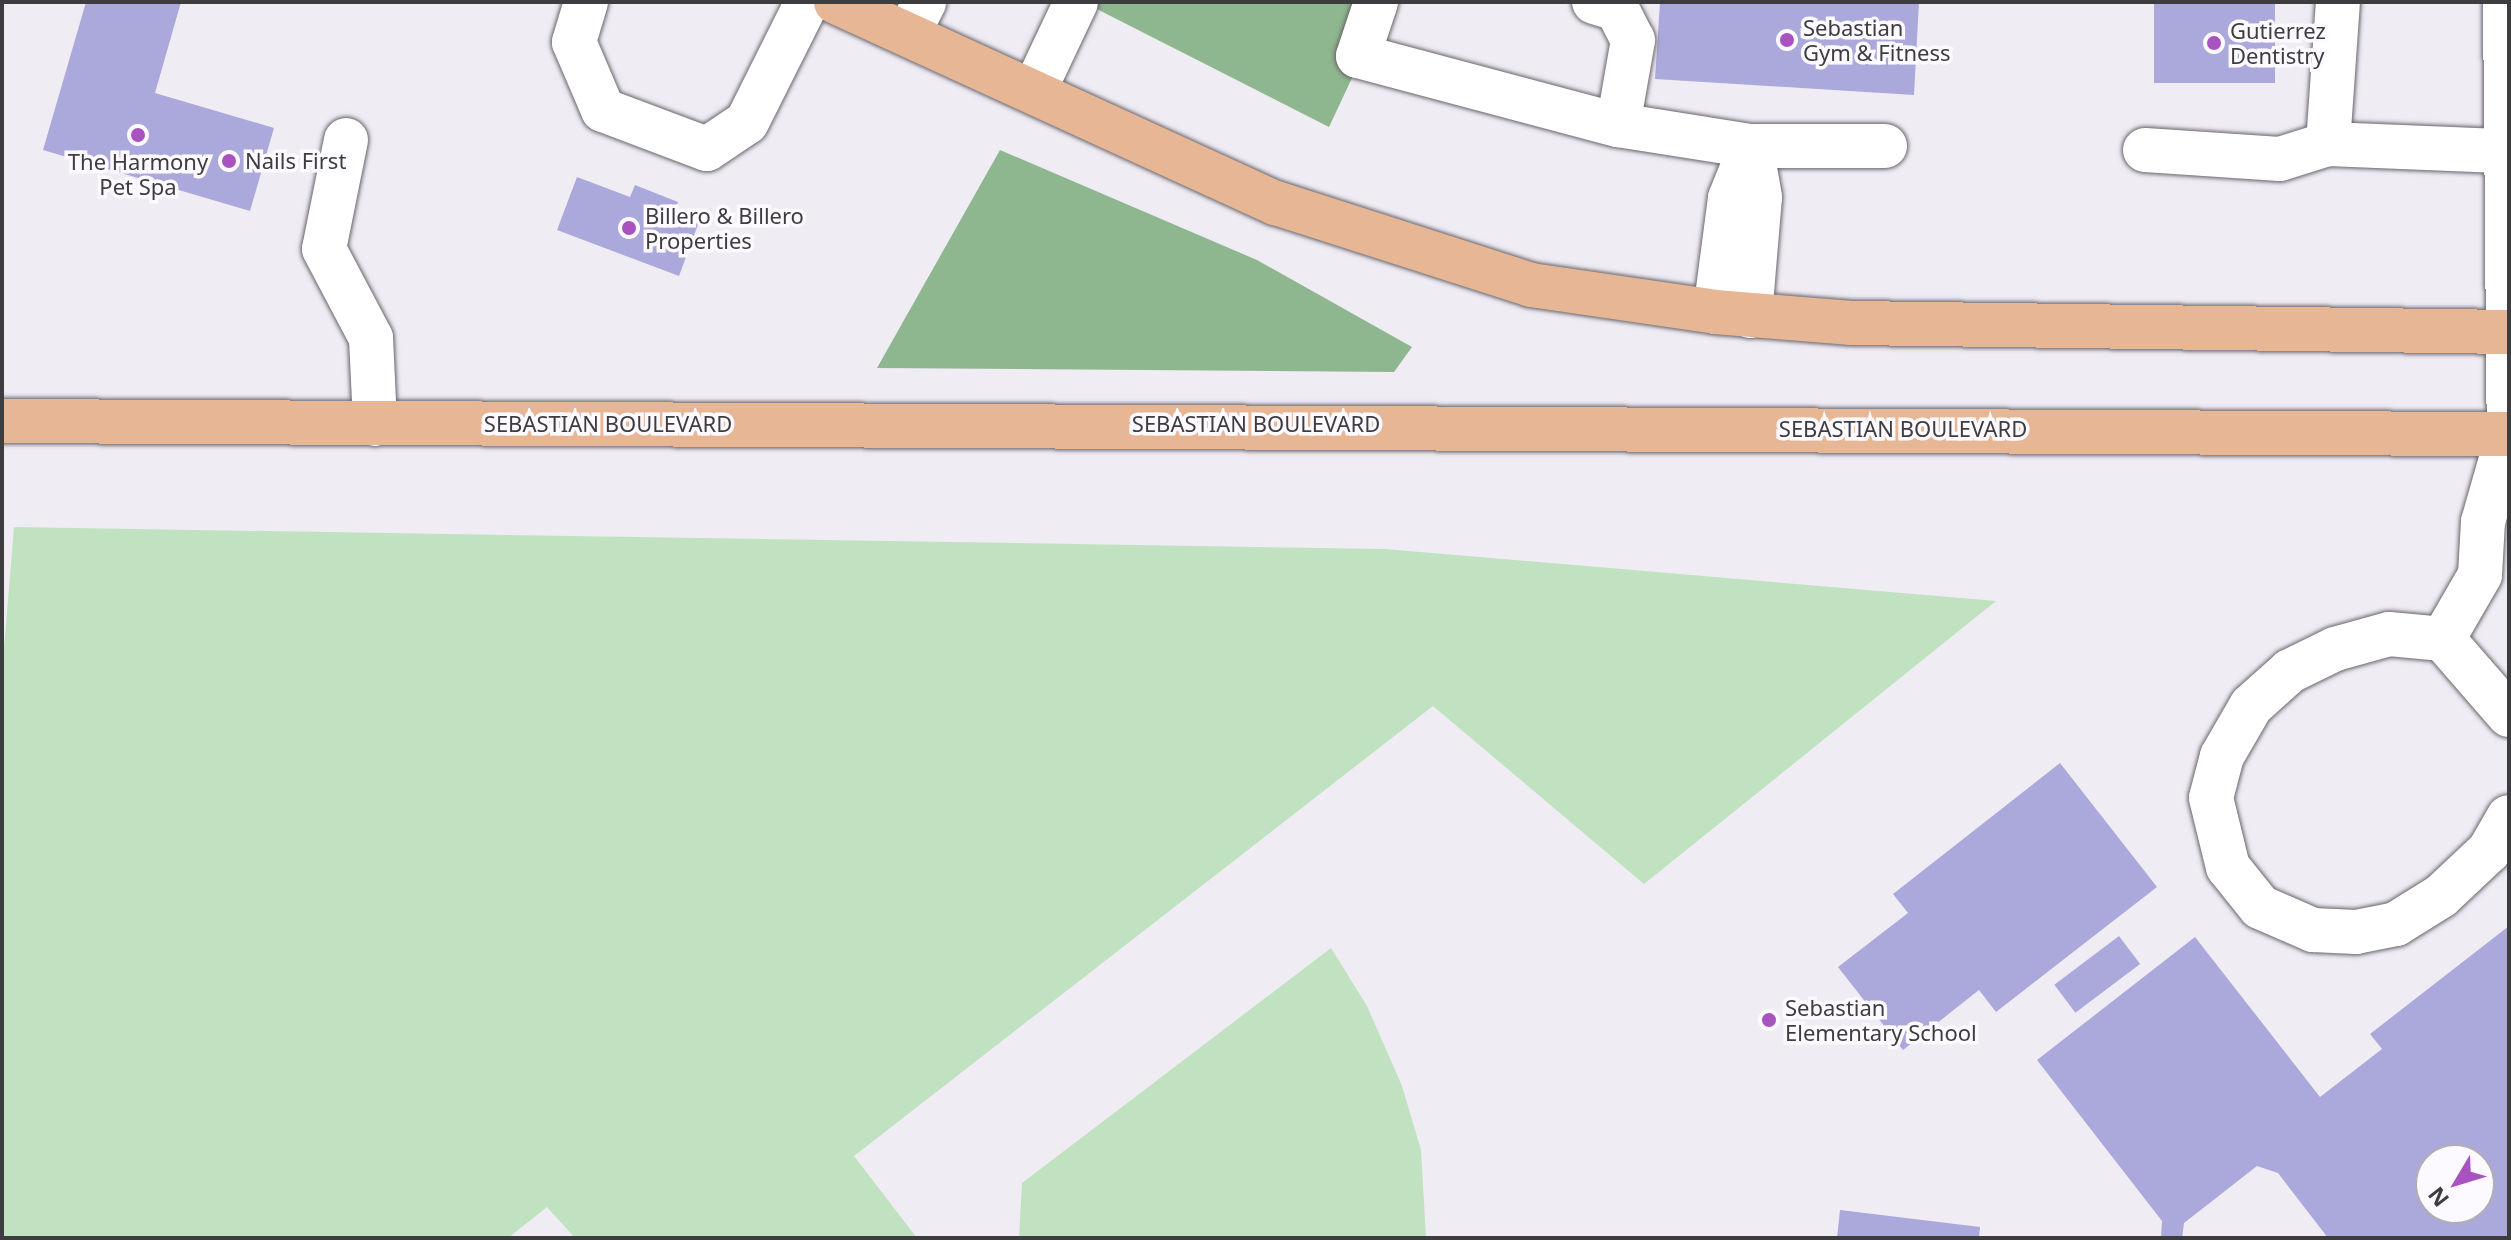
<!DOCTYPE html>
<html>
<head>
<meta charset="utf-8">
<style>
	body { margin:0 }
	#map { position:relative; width:2511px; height:1240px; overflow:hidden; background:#f0ecf4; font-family:"Noto Sans",sans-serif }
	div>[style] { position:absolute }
	.green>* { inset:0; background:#c0e2c1 }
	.forest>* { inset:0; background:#8eb78f }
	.building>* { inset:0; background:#aba8db; transform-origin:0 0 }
	.roads { filter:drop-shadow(0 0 2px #68656c) drop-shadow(0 0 2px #68656c) }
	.minor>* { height:44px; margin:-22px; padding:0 22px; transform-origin:22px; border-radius:22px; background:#fff }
	.major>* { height:44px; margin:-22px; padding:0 22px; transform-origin:22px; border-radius:22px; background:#e7b795 }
	.dots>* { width:22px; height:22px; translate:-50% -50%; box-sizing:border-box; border:4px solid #fcfaff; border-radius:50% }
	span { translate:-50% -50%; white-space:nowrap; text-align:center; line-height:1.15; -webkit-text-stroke:7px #fcfaff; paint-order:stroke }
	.poi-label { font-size:22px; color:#3d3c3f }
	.left { translate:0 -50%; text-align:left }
	.street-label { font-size:22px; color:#3d3c3f }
	.frame { position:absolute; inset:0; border:4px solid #3d3c3f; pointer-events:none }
	.north { position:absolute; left:2415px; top:1144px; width:80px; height:80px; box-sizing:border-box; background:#fcfaff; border:2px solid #b0aeb2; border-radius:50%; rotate:232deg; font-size:22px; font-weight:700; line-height:32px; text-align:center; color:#3d3c3f }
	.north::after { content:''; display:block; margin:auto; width:28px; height:36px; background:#a953c1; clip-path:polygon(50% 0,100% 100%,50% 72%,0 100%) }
</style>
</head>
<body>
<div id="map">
	<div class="green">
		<div style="clip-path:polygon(14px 527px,1385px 549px,1996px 601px,1644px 884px,1433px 706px,854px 1156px,917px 1238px,575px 1238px,547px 1207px,508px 1238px,2px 1238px,2px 673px)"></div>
		<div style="clip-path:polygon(1331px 948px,1367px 1006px,1402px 1086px,1421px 1150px,1426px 1238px,1019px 1238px,1022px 1183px)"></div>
	</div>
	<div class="forest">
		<div style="clip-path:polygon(1083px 2px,1362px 2px,1359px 63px,1329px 127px)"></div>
		<div style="clip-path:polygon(1000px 150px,1257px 260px,1412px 347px,1394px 372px,877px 368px)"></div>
	</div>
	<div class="building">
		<div style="clip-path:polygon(86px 2px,181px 2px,155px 93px,274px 128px,250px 211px,43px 150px)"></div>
		<div style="clip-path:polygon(1660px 2px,1919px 2px,1914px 95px,1655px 79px)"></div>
		<div style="left:2154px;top:2px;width:121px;height:81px"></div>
		<div style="clip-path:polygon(577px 177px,630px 197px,635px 185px,678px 202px,674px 213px,699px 222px,679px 276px,557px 230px)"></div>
		<div style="clip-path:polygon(2060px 763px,2157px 887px,1996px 1012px,1979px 990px,1903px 1050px,1838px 967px,1908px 913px,1893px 894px)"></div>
		<div style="clip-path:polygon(evenodd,2509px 926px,2509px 1238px,2328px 1238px,2278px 1173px,2257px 1166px,2184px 1223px,2182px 1238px,2161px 1238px,2162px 1221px,2037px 1060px,2195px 937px,2320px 1097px,2382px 1049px,2370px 1034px,2509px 926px,2431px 1160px,2479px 1160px,2479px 1208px,2431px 1208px,2431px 1160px)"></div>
		<div style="left:2119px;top:936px;width:35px;height:81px;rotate:53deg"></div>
		<div style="clip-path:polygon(1840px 1210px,1980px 1227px,1979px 1238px,1837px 1238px)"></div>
	</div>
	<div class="roads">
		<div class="minor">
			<div style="left:586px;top:2px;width:42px;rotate:106.7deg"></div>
			<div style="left:574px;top:42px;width:74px;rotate:66.9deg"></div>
			<div style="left:603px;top:110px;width:111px;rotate:20.6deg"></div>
			<div style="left:707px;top:149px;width:48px;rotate:-34deg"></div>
			<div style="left:747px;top:122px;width:134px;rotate:-63.4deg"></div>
			<div style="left:1376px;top:2px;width:57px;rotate:108.4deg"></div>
			<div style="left:1358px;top:56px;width:269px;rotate:14.9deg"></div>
			<div style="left:1618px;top:125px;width:135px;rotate:9deg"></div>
			<div style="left:1751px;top:146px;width:134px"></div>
			<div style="left:1594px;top:2px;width:24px;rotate:17deg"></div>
			<div style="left:1617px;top:9px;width:35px;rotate:63deg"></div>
			<div style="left:1633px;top:40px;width:86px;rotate:100deg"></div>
			<div style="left:2505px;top:2px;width:440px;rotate:89.5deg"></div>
			<div style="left:908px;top:34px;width:36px;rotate:-63deg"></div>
			<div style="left:1034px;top:91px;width:98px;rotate:-64.7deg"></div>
			<div style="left:346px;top:140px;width:111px;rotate:101.4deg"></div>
			<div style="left:324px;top:249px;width:101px;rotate:62.2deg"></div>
			<div style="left:371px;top:338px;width:86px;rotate:87.3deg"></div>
			<div style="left:2328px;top:144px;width:142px;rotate:-86deg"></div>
			<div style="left:2145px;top:150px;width:135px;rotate:3.8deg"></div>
			<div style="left:2280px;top:159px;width:50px;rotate:-17.4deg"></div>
			<div style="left:2328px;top:144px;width:178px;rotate:2.3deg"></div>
			<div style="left:1715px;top:312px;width:115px;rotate:-82.5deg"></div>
			<div style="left:1730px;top:198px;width:56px;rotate:-68deg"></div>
			<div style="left:1750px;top:316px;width:119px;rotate:-85.2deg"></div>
			<div style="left:1760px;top:197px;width:41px;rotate:-99.9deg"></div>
			<div style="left:2443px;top:639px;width:74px;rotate:-60deg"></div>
			<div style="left:2480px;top:575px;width:53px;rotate:-86.8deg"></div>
			<div style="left:2483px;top:522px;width:91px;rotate:-74.1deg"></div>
			<div style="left:2509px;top:715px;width:101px;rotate:-131deg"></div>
			<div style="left:2443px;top:639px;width:54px;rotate:-174.7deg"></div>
			<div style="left:2389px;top:634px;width:56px;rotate:164.5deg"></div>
			<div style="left:2335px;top:649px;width:50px;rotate:153.9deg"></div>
			<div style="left:2290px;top:671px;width:52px;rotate:138.1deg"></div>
			<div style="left:2251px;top:706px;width:58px;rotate:120.1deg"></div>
			<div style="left:2222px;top:756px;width:43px;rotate:104.7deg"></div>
			<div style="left:2211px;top:798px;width:71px;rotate:76.2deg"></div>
			<div style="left:2228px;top:867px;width:51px;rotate:51.3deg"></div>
			<div style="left:2260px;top:907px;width:58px;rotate:23.5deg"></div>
			<div style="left:2313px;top:930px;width:43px;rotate:2.7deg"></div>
			<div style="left:2356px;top:932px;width:41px;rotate:-11.3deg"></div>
			<div style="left:2396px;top:924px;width:53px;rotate:-31.9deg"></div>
			<div style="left:2441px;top:896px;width:66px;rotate:-43.2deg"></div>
			<div style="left:2489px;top:851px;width:39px;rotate:-60deg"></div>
		</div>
		<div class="major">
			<div style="left:836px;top:2px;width:484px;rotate:24.6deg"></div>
			<div style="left:1276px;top:203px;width:268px;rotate:17.8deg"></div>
			<div style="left:1531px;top:285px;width:186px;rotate:8.3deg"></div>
			<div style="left:1715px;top:312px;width:137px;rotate:4.6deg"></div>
			<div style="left:1852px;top:323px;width:657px;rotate:0.78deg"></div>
			<div style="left:2px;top:421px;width:2507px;rotate:0.3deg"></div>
		</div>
	</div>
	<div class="dots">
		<div style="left:1787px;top:40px;background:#a953c1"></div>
		<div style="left:2214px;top:43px;background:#a953c1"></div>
		<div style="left:138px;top:135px;background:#a953c1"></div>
		<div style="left:229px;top:161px;background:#a953c1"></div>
		<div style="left:629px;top:228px;background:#a953c1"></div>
		<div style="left:1769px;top:1020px;background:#a953c1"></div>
	</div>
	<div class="poi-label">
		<span class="left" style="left:1803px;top:40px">Sebastian<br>Gym &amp; Fitness</span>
		<span class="left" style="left:2230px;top:43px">Gutierrez<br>Dentistry</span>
		<span style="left:138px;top:174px">The Harmony<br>Pet Spa</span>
		<span class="left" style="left:245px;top:161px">Nails First</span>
		<span class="left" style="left:645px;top:228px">Billero &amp; Billero<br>Properties</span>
		<span class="left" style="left:1785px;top:1020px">Sebastian<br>Elementary School</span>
	</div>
	<div class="street-label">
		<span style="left:608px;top:424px">SEBASTIAN BOULEVARD</span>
		<span style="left:1256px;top:424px">SEBASTIAN BOULEVARD</span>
		<span style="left:1903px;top:429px">SEBASTIAN BOULEVARD</span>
	</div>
	<div class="frame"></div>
	<div class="north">N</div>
</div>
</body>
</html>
